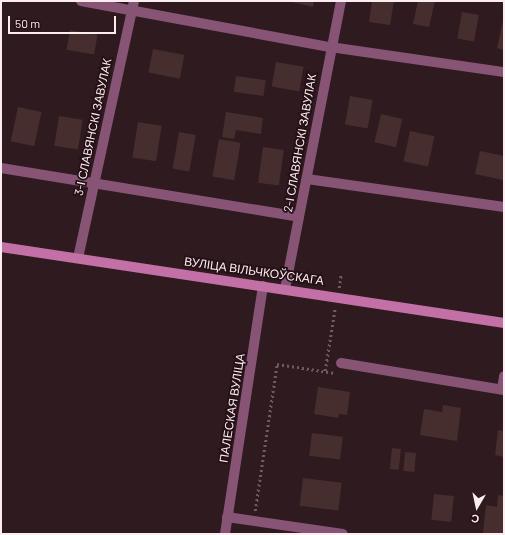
<!DOCTYPE html>
<html>
<head>
<meta charset="utf-8">
<style>
	body { margin:0 }
	#map { position:relative; width:505px; height:535px; overflow:hidden; background:#2f1a20; font-family:Barlow,sans-serif }
	div>[style] { position:absolute }
	.building>* { inset:0; background:#462e2e; transform-origin:0 0 }
	.path>* { height:2.5px; margin-top:-1.25px; transform-origin:0; background:repeating-linear-gradient(90deg,#6f5c61 0 2px,transparent 0 5px) }
	.minor>* { height:10px; margin:-5px; padding:0 5px; transform-origin:5px; border-radius:5px; background:#885475 }
	.secondary>* { height:10px; margin:-5px; padding:0 5px; transform-origin:5px; border-radius:5px; background:#c370a6 }
	span { translate:-50% -50%; white-space:nowrap; text-align:center; line-height:1.15; -webkit-text-stroke:3.5px #241016; paint-order:stroke }
	.street-label { font-size:12px; color:#fcedf0 }
	.frame { position:absolute; inset:0; border:2px solid #fcedf0; pointer-events:none }
	.north { position:absolute; left:457px; top:487px; width:40px; height:40px; -webkit-text-stroke:3px #241016; paint-order:stroke; rotate:189deg; font-size:11px; font-weight:700; line-height:16px; text-align:center; color:#fcedf0 }
	.north::after { content:''; display:block; margin:auto; width:14px; height:18px; background:#fcedf0; clip-path:polygon(50% 0,100% 100%,50% 72%,0 100%) }
	.scale { position:absolute; left:8px; top:16px; width:108px; height:18px; box-sizing:border-box; border:2px solid #fcedf0; border-top:0; padding-left:5px; font-size:12px; line-height:14px; white-space:nowrap; color:#fcedf0; -webkit-text-stroke:3px #241016; paint-order:stroke }
</style>
</head>
<body>
<div id="map">
	<div class="building">
		<div style="clip-path:polygon(288px 1px,314px 1px,313px 7px)"></div>
		<div style="clip-path:polygon(372px 1px,394px 1px,390px 25px,369px 22px)"></div>
		<div style="clip-path:polygon(418px 1px,435px 1px,429px 27px,413px 24px)"></div>
		<div style="left:462px;top:12px;width:17px;height:27px;rotate:10deg"></div>
		<div style="clip-path:polygon(504px 16px,504px 50px,497px 48px)"></div>
		<div style="left:70px;top:30px;width:28px;height:20px;rotate:10deg"></div>
		<div style="left:153px;top:49px;width:32px;height:24px;rotate:11deg"></div>
		<div style="left:276px;top:62px;width:28px;height:25px;rotate:10deg"></div>
		<div style="left:236px;top:76px;width:30px;height:16px;rotate:8deg"></div>
		<div style="left:350px;top:96px;width:23px;height:29px;rotate:10deg"></div>
		<div style="left:18px;top:107px;width:24px;height:35px;rotate:12deg"></div>
		<div style="clip-path:polygon(226px 112px,263px 118px,261px 134px,236px 130px,234px 139px,222px 137px)"></div>
		<div style="left:381px;top:114px;width:22px;height:29px;rotate:13deg"></div>
		<div style="left:59px;top:116px;width:24px;height:30px;rotate:9deg"></div>
		<div style="left:138px;top:122px;width:24px;height:36px;rotate:9deg"></div>
		<div style="left:410px;top:131px;width:25px;height:31px;rotate:12deg"></div>
		<div style="left:179px;top:132px;width:17px;height:37px;rotate:10deg"></div>
		<div style="left:219px;top:139px;width:22px;height:38px;rotate:10deg"></div>
		<div style="left:263px;top:147px;width:21px;height:36px;rotate:8deg"></div>
		<div style="clip-path:polygon(480px 151px,504px 156px,503px 180px,475px 174px)"></div>
		<div style="clip-path:polygon(318px 387px,350px 392px,347px 415px,339px 414px,338px 418px,314px 414px)"></div>
		<div style="clip-path:polygon(443px 405px,461px 408px,457px 441px,420px 435px,424px 409px,442px 412px)"></div>
		<div style="clip-path:polygon(498px 430px,504px 431px,504px 457px,495px 455px)"></div>
		<div style="left:312px;top:433px;width:31px;height:23px;rotate:7deg"></div>
		<div style="left:392px;top:448px;width:9px;height:21px;rotate:6deg"></div>
		<div style="left:405px;top:452px;width:11px;height:19px;rotate:5deg"></div>
		<div style="left:303px;top:478px;width:39px;height:28px;rotate:7deg"></div>
		<div style="left:434px;top:494px;width:20px;height:26px;rotate:6deg"></div>
		<div style="clip-path:polygon(498px 495px,504px 496px,504px 534px,483px 533px,486px 505px,497px 507px)"></div>
	</div>
	<div class="path">
		<div style="left:339px;top:288px;width:14px;rotate:-82deg"></div>
		<div style="left:325px;top:371px;width:64px;rotate:-81deg"></div>
		<div style="left:255px;top:511px;width:149px;rotate:-81.5deg"></div>
		<div style="left:277px;top:364px;width:59px;rotate:8.8deg"></div>
	</div>
	<div class="minor">
		<div style="left:81px;top:1px;width:253px;rotate:10.5deg"></div>
		<div style="left:330px;top:47px;width:176px;rotate:8.2deg"></div>
		<div style="left:1px;top:168px;width:302px;rotate:9.3deg"></div>
		<div style="left:307px;top:179px;width:199px;rotate:8.1deg"></div>
		<div style="left:78px;top:258px;width:263px;rotate:-77.7deg"></div>
		<div style="left:285px;top:289px;width:293px;rotate:-79deg"></div>
		<div style="left:341px;top:363px;width:165px;rotate:9.4deg"></div>
		<div style="left:502px;top:389px;width:13px;rotate:-81deg"></div>
		<div style="left:227px;top:517px;width:117px;rotate:8.3deg"></div>
		<div style="left:225px;top:534px;width:251px;rotate:-81.3deg"></div>
	</div>
	<div class="secondary">
		<div style="left:1px;top:247px;width:509px;rotate:8.59deg"></div>
	</div>
	<div class="street-label">
		<span style="left:93px;top:127px;rotate:-78deg">3-І СЛАВЯНСКІ ЗАВУЛАК</span>
		<span style="left:300px;top:143px;rotate:-80deg">2-І СЛАВЯНСКІ ЗАВУЛАК</span>
		<span style="left:254px;top:271px;rotate:8deg">ВУЛІЦА ВІЛЬЧКОЎСКАГА</span>
		<span style="left:232px;top:408px;rotate:-81deg">ПАЛЕСКАЯ ВУЛІЦА</span>
	</div>
	<div class="frame"></div>
	<div class="north">С</div>
	<div class="scale">50 m</div>
</div>
</body>
</html>
